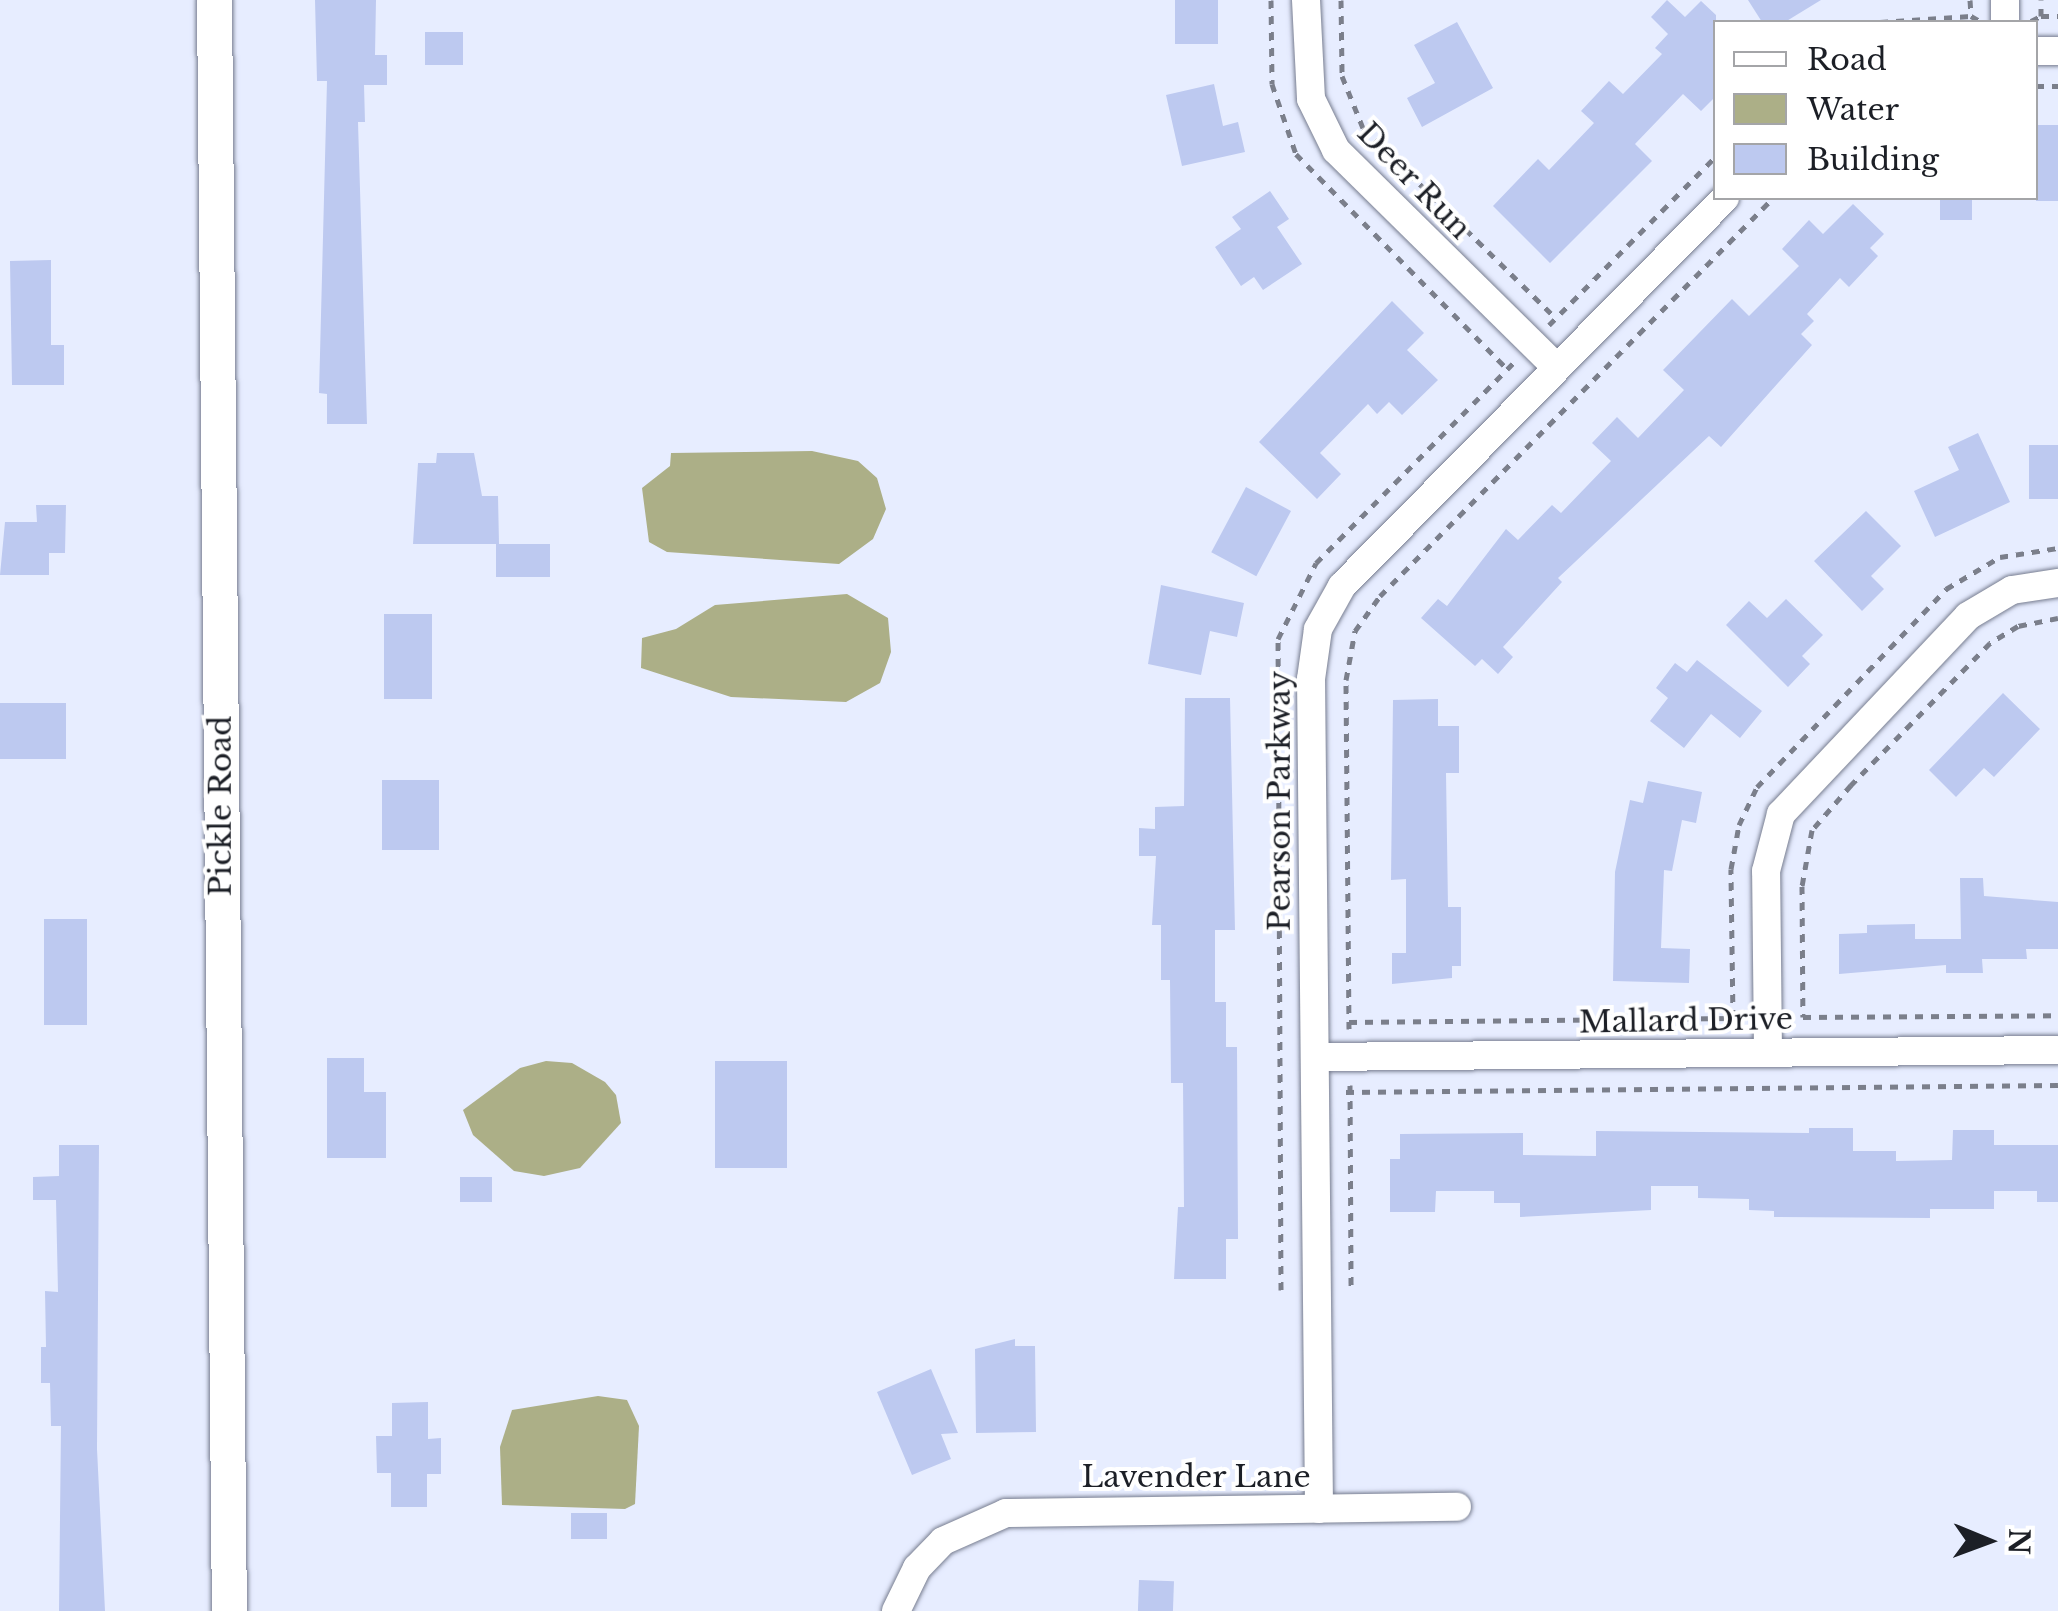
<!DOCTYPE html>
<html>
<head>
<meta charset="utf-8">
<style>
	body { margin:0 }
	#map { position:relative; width:2058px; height:1611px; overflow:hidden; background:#e7edff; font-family:"Libre Baskerville",serif }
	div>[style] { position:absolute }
	.water>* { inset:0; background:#acaf87 }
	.building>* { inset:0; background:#bdc9f0; transform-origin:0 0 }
	.path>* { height:5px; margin-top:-2.5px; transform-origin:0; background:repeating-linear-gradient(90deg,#7b7f8b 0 8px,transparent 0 16px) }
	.roads { filter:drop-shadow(0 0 2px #777d90) drop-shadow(0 0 2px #777d90) }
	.minor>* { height:28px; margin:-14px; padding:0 14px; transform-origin:14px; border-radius:14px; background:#fff }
	.tertiary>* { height:35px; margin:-17.5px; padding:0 17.5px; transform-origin:17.5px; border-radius:17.5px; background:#fff }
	span { translate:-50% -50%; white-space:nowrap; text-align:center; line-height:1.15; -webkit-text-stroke:8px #fff; paint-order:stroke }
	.street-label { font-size:30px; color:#1c1f26 }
	.legend { position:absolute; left:1713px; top:20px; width:325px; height:180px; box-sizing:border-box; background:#fff; border:2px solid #a4a5a8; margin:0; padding:12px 18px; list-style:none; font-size:30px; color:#1c1f26 }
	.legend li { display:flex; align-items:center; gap:20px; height:50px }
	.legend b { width:50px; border:2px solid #a4a5a8 }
	.north { position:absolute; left:1938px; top:1491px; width:100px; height:100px; -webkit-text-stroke:8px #fff; paint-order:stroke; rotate:91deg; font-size:28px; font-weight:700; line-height:40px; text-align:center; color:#1c1f26 }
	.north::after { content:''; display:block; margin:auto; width:35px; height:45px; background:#1c1f26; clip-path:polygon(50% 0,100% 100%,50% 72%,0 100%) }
</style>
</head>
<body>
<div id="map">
	<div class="water">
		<div style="clip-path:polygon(812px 451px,858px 461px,877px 478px,886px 509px,873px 539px,839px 564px,667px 552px,649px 542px,642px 488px,670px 466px,671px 453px)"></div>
		<div style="clip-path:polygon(847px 594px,888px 618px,891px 652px,880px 683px,846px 702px,731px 697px,641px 668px,642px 638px,676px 629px,715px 605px)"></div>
		<div style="clip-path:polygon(546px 1061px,572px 1063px,605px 1082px,616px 1095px,621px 1123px,580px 1168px,544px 1176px,514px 1171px,473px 1135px,463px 1110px,520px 1068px)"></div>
		<div style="clip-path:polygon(598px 1396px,627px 1400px,639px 1426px,635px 1504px,625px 1509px,502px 1505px,500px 1447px,512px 1410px)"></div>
	</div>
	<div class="building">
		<div style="clip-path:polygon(315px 0,376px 0,375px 55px,387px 55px,387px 85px,364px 85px,365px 122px,358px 122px,367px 424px,327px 424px,327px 394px,319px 393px,327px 81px,317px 81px)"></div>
		<div style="left:1175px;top:0;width:43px;height:44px"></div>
		<div style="clip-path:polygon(1667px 0,1685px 17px,1701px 1px,1716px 15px,1716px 96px,1701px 111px,1683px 94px,1635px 144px,1652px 161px,1550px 263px,1493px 206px,1538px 159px,1549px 170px,1594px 123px,1581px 111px,1609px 81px,1623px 94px,1662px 54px,1655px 48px,1668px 34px,1651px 17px)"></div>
		<div style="clip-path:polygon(1748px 0,1821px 0,1785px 22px,1762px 22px)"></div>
		<div style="clip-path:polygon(1457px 22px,1493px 88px,1422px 127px,1407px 98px,1435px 83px,1414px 45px)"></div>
		<div style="left:425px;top:32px;width:38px;height:33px"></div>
		<div style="clip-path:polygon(1214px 84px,1223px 126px,1238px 122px,1245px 152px,1182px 166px,1166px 95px)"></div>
		<div style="left:2036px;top:125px;width:22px;height:76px"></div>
		<div style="clip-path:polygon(1270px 191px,1289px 219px,1277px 227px,1302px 264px,1263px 290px,1254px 277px,1241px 286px,1215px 247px,1241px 229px,1232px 217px)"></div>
		<div style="left:1940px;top:198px;width:32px;height:22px"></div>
		<div style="clip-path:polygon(1853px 204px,1884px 234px,1870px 248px,1878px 256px,1849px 287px,1840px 278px,1807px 314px,1814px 321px,1801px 334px,1812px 345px,1721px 447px,1709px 436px,1558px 578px,1562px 582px,1503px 647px,1513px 657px,1498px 674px,1482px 659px,1475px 666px,1421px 618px,1438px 599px,1447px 606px,1506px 529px,1518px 540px,1552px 505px,1561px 513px,1611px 461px,1592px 443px,1617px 417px,1638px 438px,1684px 390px,1663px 370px,1732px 299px,1749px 316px,1799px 266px,1782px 249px,1809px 220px,1823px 234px)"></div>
		<div style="clip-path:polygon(51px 260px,51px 345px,64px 345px,64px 385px,12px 385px,10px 261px)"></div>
		<div style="clip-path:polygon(1392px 301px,1424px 333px,1407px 350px,1438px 380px,1402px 415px,1389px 402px,1377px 414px,1368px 404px,1320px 453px,1341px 474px,1317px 499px,1259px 442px)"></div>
		<div style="clip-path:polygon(1978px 433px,2010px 502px,1935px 537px,1914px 491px,1959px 470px,1948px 447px)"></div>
		<div style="left:2058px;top:445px;width:54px;height:29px;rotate:90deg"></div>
		<div style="clip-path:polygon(437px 453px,474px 453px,482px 496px,498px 496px,499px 544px,413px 544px,418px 463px,436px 463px)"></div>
		<div style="left:1246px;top:487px;width:51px;height:74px;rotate:28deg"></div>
		<div style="clip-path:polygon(36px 505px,66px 505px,65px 553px,49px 553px,49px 575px,0 575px,5px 522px,37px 522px)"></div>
		<div style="clip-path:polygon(1866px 511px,1901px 546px,1871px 576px,1884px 589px,1862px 611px,1814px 561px)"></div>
		<div style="left:550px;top:544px;width:33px;height:54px;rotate:90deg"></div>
		<div style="clip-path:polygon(1161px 585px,1244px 603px,1237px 637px,1210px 631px,1201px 675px,1148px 664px)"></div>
		<div style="clip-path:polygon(1786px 599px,1823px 635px,1802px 656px,1810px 664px,1788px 687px,1726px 625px,1749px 601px,1767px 618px)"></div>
		<div style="left:384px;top:614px;width:48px;height:85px"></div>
		<div style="clip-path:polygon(1697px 660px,1762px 711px,1740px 738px,1711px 714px,1684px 748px,1650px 721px,1668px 698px,1656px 688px,1675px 663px,1687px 672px)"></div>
		<div style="clip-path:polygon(2003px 693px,2040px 729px,1994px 777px,1984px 768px,1956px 797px,1929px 770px)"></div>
		<div style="clip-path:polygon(1185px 698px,1230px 698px,1235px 930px,1215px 930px,1215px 1002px,1226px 1002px,1226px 1047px,1237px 1047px,1238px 1239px,1226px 1239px,1226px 1279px,1174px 1279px,1178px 1207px,1184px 1207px,1183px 1083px,1171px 1083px,1170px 980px,1161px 980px,1161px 925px,1152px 925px,1156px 856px,1139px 856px,1139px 828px,1155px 829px,1155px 807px,1184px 806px)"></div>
		<div style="clip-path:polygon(1438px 699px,1438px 726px,1459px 726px,1459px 773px,1446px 773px,1448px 907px,1461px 907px,1461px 966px,1452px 966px,1452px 978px,1392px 984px,1392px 953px,1406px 953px,1406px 879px,1391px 880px,1393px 700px)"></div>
		<div style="left:0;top:703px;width:66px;height:56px"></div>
		<div style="left:382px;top:780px;width:57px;height:70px"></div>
		<div style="clip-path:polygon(1648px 781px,1702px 792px,1696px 823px,1682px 820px,1672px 871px,1664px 870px,1661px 948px,1690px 949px,1689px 983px,1613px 981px,1615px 872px,1630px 800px,1643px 803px)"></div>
		<div style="clip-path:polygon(1960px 878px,1983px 878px,1984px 896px,2058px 902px,2058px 949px,2026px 949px,2027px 959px,1982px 959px,1983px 973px,1946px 973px,1946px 965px,1839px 974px,1839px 934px,1867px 933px,1867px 925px,1915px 924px,1915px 939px,1961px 939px)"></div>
		<div style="left:44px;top:919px;width:43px;height:106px"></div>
		<div style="clip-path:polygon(327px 1058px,364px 1058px,364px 1092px,386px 1092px,386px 1158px,327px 1158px)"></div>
		<div style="left:715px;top:1061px;width:72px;height:107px"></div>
		<div style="clip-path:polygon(1809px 1128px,1853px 1128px,1853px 1151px,1896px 1151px,1896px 1161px,1952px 1160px,1953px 1130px,1994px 1130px,1994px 1145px,2058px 1145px,2058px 1202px,2037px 1202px,2037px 1191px,1994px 1191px,1994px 1209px,1930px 1209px,1930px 1218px,1774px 1217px,1774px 1211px,1749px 1210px,1749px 1199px,1698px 1198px,1698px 1186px,1651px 1186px,1651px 1210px,1520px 1217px,1520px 1203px,1494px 1203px,1494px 1191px,1436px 1191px,1435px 1212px,1390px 1212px,1390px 1159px,1400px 1159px,1400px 1134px,1523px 1133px,1523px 1155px,1596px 1156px,1596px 1131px,1809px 1133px)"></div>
		<div style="clip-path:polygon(59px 1145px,99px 1145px,97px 1449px,105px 1611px,59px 1611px,61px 1426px,51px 1426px,50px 1383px,41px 1383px,41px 1347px,46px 1347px,45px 1291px,58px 1292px,56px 1200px,33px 1200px,33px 1177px,59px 1176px)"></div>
		<div style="left:460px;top:1177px;width:32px;height:25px"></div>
		<div style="clip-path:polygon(1015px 1339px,1015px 1346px,1035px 1346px,1036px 1432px,976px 1433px,975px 1349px)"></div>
		<div style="clip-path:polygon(931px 1369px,958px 1433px,941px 1434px,951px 1459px,912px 1475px,877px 1392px)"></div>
		<div style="clip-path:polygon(428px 1402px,428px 1439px,441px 1438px,441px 1474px,427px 1474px,427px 1507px,391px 1507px,391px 1473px,377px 1473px,376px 1436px,392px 1436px,392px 1403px)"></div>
		<div style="left:571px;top:1513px;width:36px;height:26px"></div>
		<div style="left:1139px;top:1580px;width:35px;height:31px;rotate:2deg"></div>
	</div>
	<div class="path">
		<div style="left:1271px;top:0;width:84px;rotate:89.3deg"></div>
		<div style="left:1272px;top:84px;width:74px;rotate:71.1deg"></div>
		<div style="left:1296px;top:154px;width:301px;rotate:45.5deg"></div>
		<div style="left:1341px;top:0;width:76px;rotate:89.2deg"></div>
		<div style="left:1342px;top:76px;width:56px;rotate:68deg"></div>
		<div style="left:1363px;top:128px;width:271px;rotate:44.6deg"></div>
		<div style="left:1970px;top:0;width:16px;rotate:86deg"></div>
		<div style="left:1971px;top:16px;width:10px;rotate:29deg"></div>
		<div style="left:2041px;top:16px;width:17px"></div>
		<div style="left:2031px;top:21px;width:11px;rotate:-27deg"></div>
		<div style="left:2041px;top:16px;width:16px;rotate:-90deg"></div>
		<div style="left:1880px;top:22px;width:91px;rotate:-3.8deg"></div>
		<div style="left:2036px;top:86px;width:22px"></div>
		<div style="left:1549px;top:325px;width:238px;rotate:-45.3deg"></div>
		<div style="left:2058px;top:618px;width:41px;rotate:168.7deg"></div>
		<div style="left:2018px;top:626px;width:33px;rotate:149deg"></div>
		<div style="left:1990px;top:643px;width:199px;rotate:134.4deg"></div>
		<div style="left:1851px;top:785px;width:60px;rotate:130.9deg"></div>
		<div style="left:1812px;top:830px;width:57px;rotate:100.1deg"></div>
		<div style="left:1802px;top:886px;width:131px;rotate:89.6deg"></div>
		<div style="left:1803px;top:1017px;width:255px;rotate:-0.4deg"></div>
		<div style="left:1349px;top:1022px;width:384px;rotate:-0.6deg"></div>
		<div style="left:1733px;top:1018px;width:149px;rotate:-90.8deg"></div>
		<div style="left:1731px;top:869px;width:45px;rotate:-79.7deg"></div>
		<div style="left:1739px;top:825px;width:42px;rotate:-64.7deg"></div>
		<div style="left:1757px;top:787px;width:274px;rotate:-46.3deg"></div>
		<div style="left:1946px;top:589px;width:63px;rotate:-30.7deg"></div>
		<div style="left:2000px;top:557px;width:59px;rotate:-8.8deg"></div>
		<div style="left:1349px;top:1029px;width:349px;rotate:-90.5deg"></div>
		<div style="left:1346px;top:680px;width:50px;rotate:-79.6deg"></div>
		<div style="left:1355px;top:631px;width:43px;rotate:-54.5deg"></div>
		<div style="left:1380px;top:596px;width:559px;rotate:-45.36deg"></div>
		<div style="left:1350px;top:1085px;width:204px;rotate:89.7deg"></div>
		<div style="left:1346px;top:1092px;width:712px;rotate:-0.56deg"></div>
		<div style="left:1281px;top:1290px;width:651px;rotate:-90.26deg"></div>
		<div style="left:1278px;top:639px;width:85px;rotate:-63.4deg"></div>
		<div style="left:1316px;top:563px;width:282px;rotate:-45.4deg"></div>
	</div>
	<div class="roads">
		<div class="minor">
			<div style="left:1306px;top:0;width:99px;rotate:87.1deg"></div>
			<div style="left:1311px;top:99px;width:57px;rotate:63.9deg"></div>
			<div style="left:1336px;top:150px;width:310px;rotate:44.6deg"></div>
			<div style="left:2005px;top:0;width:22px;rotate:90deg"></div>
			<div style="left:2036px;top:51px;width:22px"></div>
			<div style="left:1768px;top:1053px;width:182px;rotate:-90.6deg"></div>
			<div style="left:1766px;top:871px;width:59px;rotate:-75.3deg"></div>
			<div style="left:1781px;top:814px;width:272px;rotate:-46.6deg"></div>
			<div style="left:1968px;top:616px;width:51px;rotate:-30.6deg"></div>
			<div style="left:2012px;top:590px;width:47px;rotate:-8.7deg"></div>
			<div style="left:1315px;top:1057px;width:743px;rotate:-0.54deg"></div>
			<div style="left:1319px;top:1509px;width:830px;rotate:-90.55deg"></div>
			<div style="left:1311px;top:679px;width:50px;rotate:-82deg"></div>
			<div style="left:1318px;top:629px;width:49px;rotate:-60.8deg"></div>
			<div style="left:1342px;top:586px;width:545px;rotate:-45.37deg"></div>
			<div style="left:896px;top:1611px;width:48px;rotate:-64deg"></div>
			<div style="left:917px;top:1568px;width:37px;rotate:-46deg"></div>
			<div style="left:943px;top:1541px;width:69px;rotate:-24deg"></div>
			<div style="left:1006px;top:1513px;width:451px;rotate:-0.8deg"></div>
		</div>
		<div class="tertiary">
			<div style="left:214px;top:0;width:1611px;rotate:89.47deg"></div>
		</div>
	</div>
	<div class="street-label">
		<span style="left:1414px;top:181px;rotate:46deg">Deer Run</span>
		<span style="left:1280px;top:801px;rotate:-90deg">Pearson Parkway</span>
		<span style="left:221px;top:806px;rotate:-90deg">Pickle Road</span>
		<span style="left:1686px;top:1021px;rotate:-1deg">Mallard Drive</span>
		<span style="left:1196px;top:1477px">Lavender Lane</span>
	</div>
	<ul class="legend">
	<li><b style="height:12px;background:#fff"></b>Road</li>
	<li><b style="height:28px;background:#acaf87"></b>Water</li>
	<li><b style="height:28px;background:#bdc9f0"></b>Building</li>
	</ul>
	<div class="north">N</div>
</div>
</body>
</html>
